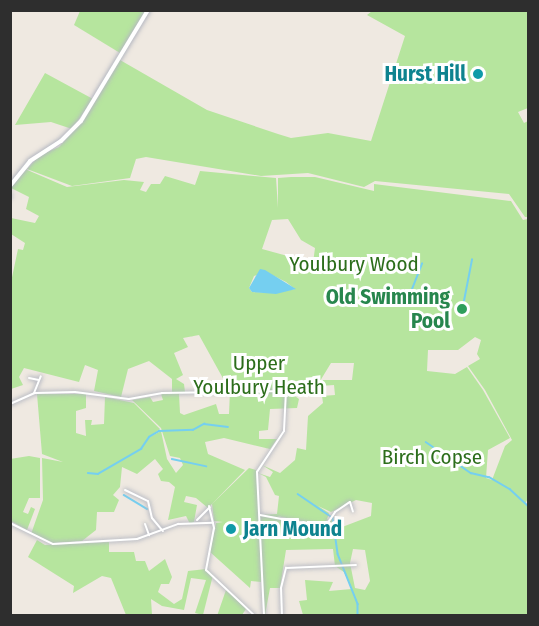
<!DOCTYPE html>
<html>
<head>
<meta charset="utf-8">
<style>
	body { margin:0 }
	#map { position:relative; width:539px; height:626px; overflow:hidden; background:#efe9e1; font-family:"Fira Sans Condensed",sans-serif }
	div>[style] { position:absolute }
	.green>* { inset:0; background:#b6e59e }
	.water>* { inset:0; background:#75cff0 }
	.stream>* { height:1.5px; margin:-0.75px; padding:0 0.75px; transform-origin:0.75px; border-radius:0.75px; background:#75cff0 }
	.roads { filter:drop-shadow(0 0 2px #b4b7c1) drop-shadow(0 0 2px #b4b7c1) }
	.minor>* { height:2px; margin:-1px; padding:0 1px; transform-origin:1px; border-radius:1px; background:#fff }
	.secondary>* { height:4px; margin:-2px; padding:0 2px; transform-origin:2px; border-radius:2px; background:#fff }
	.dots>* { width:16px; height:16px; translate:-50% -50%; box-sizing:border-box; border:3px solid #fff; border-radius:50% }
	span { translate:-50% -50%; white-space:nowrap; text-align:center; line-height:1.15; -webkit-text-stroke:6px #fff; paint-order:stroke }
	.culture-label { font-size:21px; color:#0d838f; font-weight:700 }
	.right { translate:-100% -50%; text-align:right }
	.left { translate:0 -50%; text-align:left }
	.park-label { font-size:21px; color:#2c6e1b }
	.leisure-label { font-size:21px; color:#27864d; font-weight:700 }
	.frame { position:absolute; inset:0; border:12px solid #2e2e2e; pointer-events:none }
</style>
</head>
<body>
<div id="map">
	<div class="green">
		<div style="clip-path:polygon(80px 11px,146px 11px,120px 53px,74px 25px)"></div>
		<div style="clip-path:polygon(372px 11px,528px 11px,528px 108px,518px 112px,524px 123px,528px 121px,528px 217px,525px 217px,509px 194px,375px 181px,364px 187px,308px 173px,261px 176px,146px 157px,136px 159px,130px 178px,72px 186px,27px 169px,40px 155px,59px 147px,81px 122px,120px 60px,207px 110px,278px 134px,291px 138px,328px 133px,371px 141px,405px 36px,367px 15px)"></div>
		<div style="clip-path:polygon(45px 73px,93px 99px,72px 129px,51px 122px,15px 125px)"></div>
		<div style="clip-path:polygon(evenodd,25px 169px,67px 187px,124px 180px,144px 182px,140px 190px,146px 192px,151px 184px,160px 184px,165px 176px,195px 185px,200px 171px,276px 178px,278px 208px,278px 178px,291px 177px,315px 177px,374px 191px,374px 184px,511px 201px,523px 220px,528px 219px,528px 498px,525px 504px,528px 507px,528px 615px,303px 615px,299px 601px,307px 600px,305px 580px,333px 582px,329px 591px,352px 589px,344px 572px,335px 566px,333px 549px,286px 550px,280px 588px,270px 588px,265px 615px,262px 570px,261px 582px,251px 581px,250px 588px,210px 552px,216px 523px,223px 522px,214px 521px,212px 504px,249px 468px,256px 470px,259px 515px,277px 514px,279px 496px,275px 495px,266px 477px,258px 473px,270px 477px,273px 472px,262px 465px,280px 473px,295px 460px,297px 448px,306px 450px,308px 416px,323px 403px,322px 396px,335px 395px,334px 385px,320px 386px,323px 380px,352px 380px,354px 363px,331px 363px,317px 386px,291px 393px,299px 399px,297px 408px,270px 409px,268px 430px,259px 431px,259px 439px,277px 439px,270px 449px,224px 438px,205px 442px,208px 454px,245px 470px,208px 508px,196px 498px,186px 496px,184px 502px,197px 505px,194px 522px,190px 524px,186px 516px,168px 520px,175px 487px,169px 482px,161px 481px,158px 474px,163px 469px,155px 459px,137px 474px,122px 467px,120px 487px,113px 495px,119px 500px,114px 512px,97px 512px,96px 530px,82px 541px,52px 543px,31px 534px,43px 500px,42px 458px,63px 462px,42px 454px,37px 394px,86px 394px,86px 408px,76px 411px,76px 433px,86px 436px,85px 420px,92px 420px,91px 425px,104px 424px,105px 397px,134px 403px,160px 429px,148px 438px,161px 431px,167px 459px,176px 473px,183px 465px,180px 458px,170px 456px,161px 428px,132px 400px,150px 397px,153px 402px,163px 400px,161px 394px,172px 394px,172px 379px,149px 361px,128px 369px,121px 397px,94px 391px,98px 370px,85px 365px,79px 382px,24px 368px,19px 377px,23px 385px,11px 389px,11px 282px,18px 249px,23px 250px,25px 243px,11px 234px,11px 218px,35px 223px,39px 216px,26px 209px,29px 197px,11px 188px,25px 169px,288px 219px,301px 240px,315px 248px,313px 263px,262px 249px,272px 220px,288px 219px,25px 169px,266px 272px,286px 282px,295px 289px,280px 292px,269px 285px,276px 293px,252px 292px,249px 288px,254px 276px,266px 272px,25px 169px,199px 335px,230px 391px,229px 414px,219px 414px,216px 404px,184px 415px,180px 413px,179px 394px,185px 392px,184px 384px,176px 379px,183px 375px,174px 353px,188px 347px,183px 338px,199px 335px,25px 169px,475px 337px,481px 340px,477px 354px,480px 359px,468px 366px,485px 390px,512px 440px,505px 446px,492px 480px,486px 478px,488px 450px,510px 438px,483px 390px,467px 367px,455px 374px,427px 371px,428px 350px,458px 350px,475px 337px,25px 169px,356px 500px,372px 503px,371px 516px,337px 529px,331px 517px,326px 528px,293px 523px,277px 516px,325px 526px,329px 513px,318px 506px,331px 512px,356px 500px,25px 169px,353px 549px,365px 550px,370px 581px,365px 590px,355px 588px,350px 563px,353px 549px)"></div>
		<div style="clip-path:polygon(29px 456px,40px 458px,40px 498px,29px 498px,23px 512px,28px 514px,31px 507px,35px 509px,27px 530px,11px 521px,10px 459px)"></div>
		<div style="clip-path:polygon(37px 540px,45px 545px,109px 542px,109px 552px,134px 552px,136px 561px,145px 561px,149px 571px,165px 559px,172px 577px,169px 584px,161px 584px,158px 592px,174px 604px,182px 599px,188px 571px,206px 569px,213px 575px,203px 615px,195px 613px,206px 580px,191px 578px,184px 610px,162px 606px,151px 599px,152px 615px,126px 615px,111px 578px,102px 576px,73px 593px,74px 586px,28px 557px)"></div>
		<div style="clip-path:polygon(226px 590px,246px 609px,242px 615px,217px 616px)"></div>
	</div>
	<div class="water">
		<div style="clip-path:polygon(260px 269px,265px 270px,296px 289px,276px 294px,252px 292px,249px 288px)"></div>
	</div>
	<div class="stream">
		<div style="left:464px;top:301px;width:42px;rotate:-79deg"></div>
		<div style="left:407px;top:302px;width:41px;rotate:-68.5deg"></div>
		<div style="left:426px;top:442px;width:55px;rotate:34.6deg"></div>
		<div style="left:471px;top:473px;width:18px;rotate:13deg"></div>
		<div style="left:489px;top:477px;width:24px;rotate:30deg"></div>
		<div style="left:510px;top:489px;width:25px;rotate:43deg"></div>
		<div style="left:172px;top:459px;width:35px;rotate:12deg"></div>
		<div style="left:88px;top:473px;width:10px;rotate:6deg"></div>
		<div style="left:98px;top:474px;width:50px;rotate:-30.2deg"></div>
		<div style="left:141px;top:449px;width:14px;rotate:-56deg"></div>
		<div style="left:149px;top:437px;width:12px;rotate:-31deg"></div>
		<div style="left:159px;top:431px;width:34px;rotate:-2deg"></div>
		<div style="left:193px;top:430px;width:13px;rotate:-29deg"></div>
		<div style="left:204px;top:424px;width:24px;rotate:7deg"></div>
		<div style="left:298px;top:494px;width:42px;rotate:34.4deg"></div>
		<div style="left:333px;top:518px;width:36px;rotate:82deg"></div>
		<div style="left:338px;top:554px;width:54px;rotate:68.2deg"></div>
		<div style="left:358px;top:604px;width:12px;rotate:90deg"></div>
		<div style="left:124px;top:495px;width:27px;rotate:31deg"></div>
	</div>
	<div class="roads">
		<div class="minor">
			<div style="left:10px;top:194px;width:4px;rotate:90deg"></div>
			<div style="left:29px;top:378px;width:10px;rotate:11deg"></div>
			<div style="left:34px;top:393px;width:18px;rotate:-68deg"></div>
			<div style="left:10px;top:404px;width:27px;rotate:-24deg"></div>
			<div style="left:35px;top:393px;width:40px;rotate:-1.4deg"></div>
			<div style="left:75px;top:392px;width:54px;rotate:7.4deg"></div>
			<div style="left:129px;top:399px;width:34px;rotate:-10deg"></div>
			<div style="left:162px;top:393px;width:124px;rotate:-0.9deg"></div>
			<div style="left:286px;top:391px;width:40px;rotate:92.9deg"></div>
			<div style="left:284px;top:431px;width:49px;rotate:123.4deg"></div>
			<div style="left:257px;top:472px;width:144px;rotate:87.2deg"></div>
			<div style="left:125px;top:490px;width:25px;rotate:26deg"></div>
			<div style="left:148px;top:501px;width:17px;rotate:77deg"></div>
			<div style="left:152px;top:518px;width:17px;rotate:50deg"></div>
			<div style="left:209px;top:506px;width:23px;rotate:77deg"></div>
			<div style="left:214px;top:528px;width:43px;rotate:100.8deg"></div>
			<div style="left:206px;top:570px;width:67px;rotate:43.2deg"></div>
			<div style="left:260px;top:515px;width:66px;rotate:10.5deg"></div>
			<div style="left:325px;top:527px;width:18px;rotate:-56deg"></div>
			<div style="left:335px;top:512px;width:18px;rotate:-34deg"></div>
			<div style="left:350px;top:502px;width:10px;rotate:73deg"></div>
			<div style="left:197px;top:520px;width:18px;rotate:-45deg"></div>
			<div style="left:10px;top:523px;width:48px;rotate:26deg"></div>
			<div style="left:53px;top:544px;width:84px;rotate:-3.4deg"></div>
			<div style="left:137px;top:539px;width:44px;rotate:-20.1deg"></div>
			<div style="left:178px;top:524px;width:35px;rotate:-2deg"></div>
			<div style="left:145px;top:524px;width:12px;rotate:70deg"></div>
			<div style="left:282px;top:616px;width:28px;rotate:-92deg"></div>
			<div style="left:281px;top:588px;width:21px;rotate:-76deg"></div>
			<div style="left:286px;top:568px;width:70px;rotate:-2.5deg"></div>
		</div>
		<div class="secondary">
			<div style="left:10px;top:186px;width:32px;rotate:-51deg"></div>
			<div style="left:30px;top:161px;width:37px;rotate:-33deg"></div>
			<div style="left:61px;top:141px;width:28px;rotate:-45deg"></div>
			<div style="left:81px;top:121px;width:130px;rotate:-58.9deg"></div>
		</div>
	</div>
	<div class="dots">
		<div style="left:478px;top:74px;background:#0f9aa8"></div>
		<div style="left:462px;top:309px;background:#2e9e5b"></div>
		<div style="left:231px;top:529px;background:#0f9aa8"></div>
	</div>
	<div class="culture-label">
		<span class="right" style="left:466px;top:74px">Hurst Hill</span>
		<span class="left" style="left:243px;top:529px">Jarn Mound</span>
	</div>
	<div class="park-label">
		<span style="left:354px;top:264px">Youlbury Wood</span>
		<span style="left:259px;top:375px">Upper<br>Youlbury Heath</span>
		<span style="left:432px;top:457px">Birch Copse</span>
	</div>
	<div class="leisure-label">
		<span class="right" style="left:450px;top:309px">Old Swimming<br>Pool</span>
	</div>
	<div class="frame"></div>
</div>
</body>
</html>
